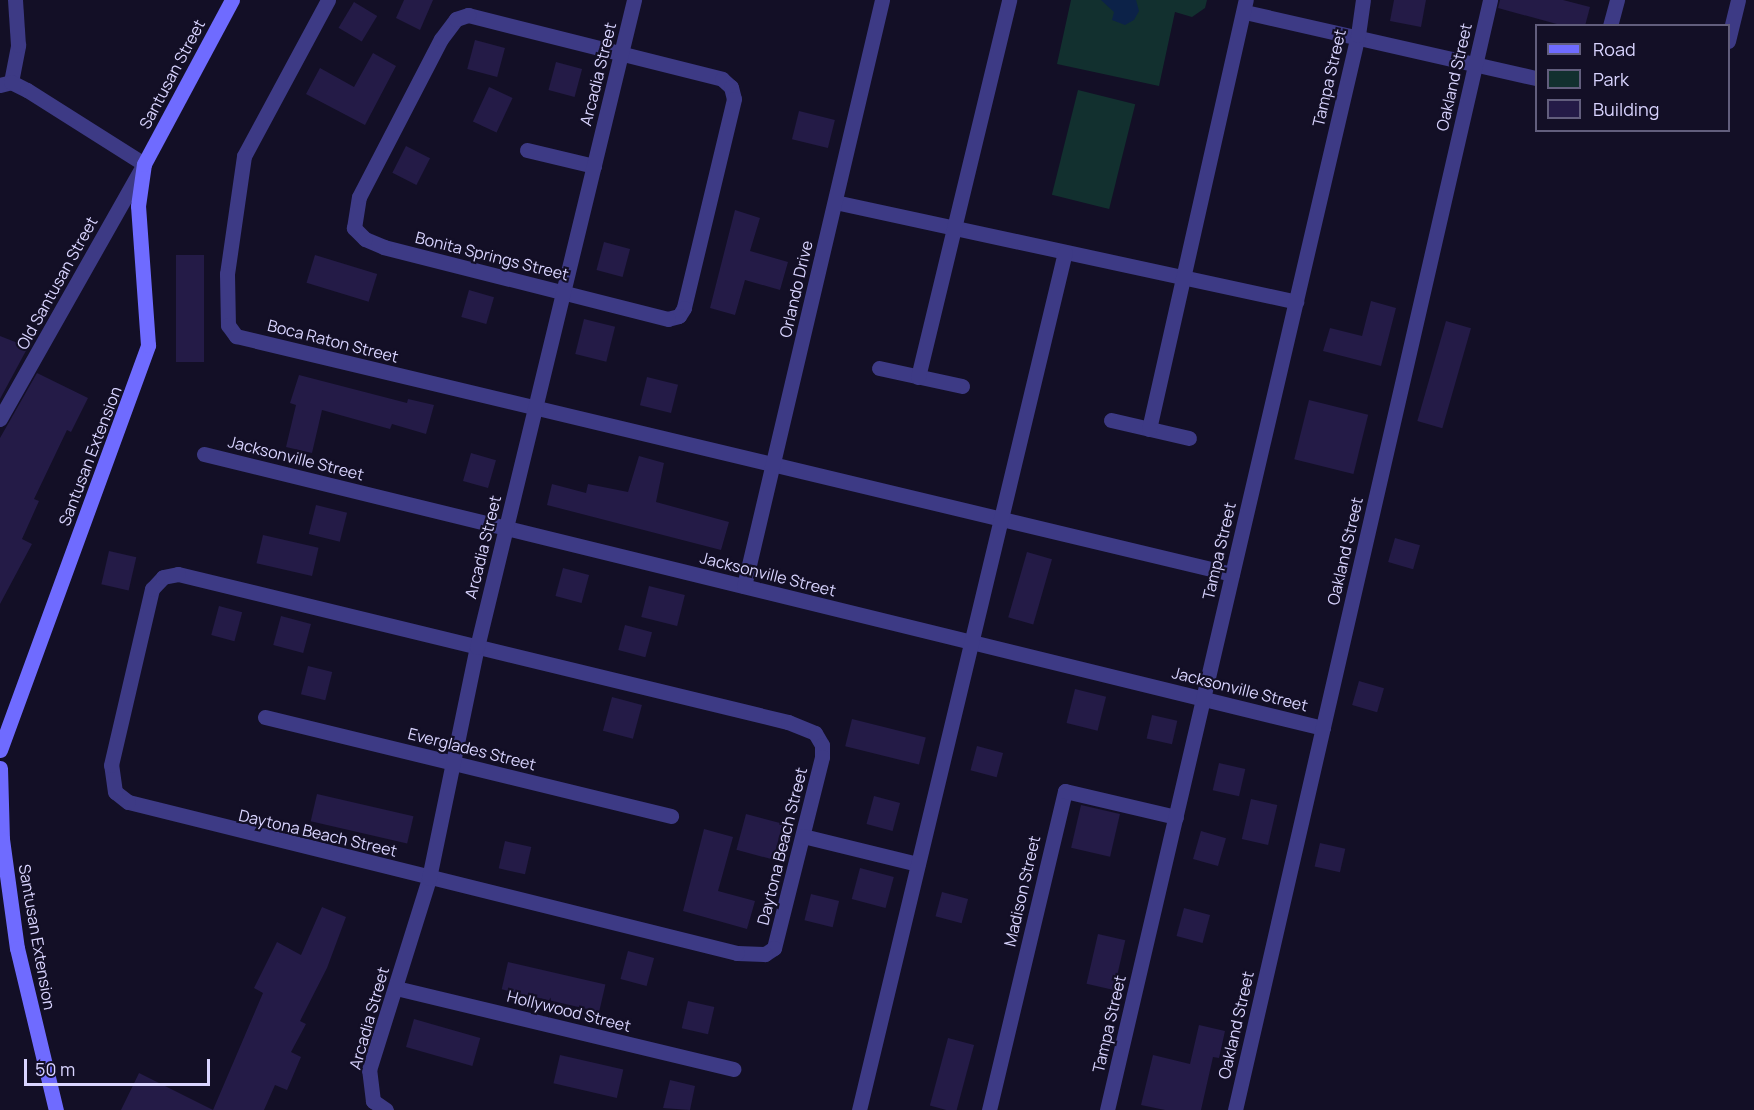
<!DOCTYPE html>
<html>
<head>
<meta charset="utf-8">
<style>
	body { margin:0 }
	#map { position:relative; width:1754px; height:1110px; overflow:hidden; background:#130f26; font-family:Manrope,sans-serif }
	div>[style] { position:absolute }
	.green>* { inset:0; background:#12302f; transform-origin:0 0 }
	.water>* { inset:0; background:#0c2248 }
	.building>* { inset:0; background:#241b47; transform-origin:0 0 }
	.street>* { height:15px; margin:-7.5px; padding:0 7.5px; transform-origin:7.5px; border-radius:7.5px; background:#3d3a85 }
	.secondary>* { height:15px; margin:-7.5px; padding:0 7.5px; transform-origin:7.5px; border-radius:7.5px; background:#6f6bff }
	span { translate:-50% -50%; white-space:nowrap; text-align:center; line-height:1.15; -webkit-text-stroke:4.5px #130f26; paint-order:stroke }
	.street-label { font-size:16px; color:#d9d4ff }
	.legend { position:absolute; left:1535px; top:24px; width:195px; height:108px; box-sizing:border-box; background:#130f26; border:2px solid #625e7d; margin:0; padding:8px 10px; list-style:none; font-size:18px; color:#d9d4ff }
	.legend li { display:flex; align-items:center; gap:12px; height:30px }
	.legend b { width:30px; border:2px solid #625e7d }
	.scale { position:absolute; left:24px; top:1059px; width:186px; height:27px; box-sizing:border-box; border:3px solid #d9d4ff; border-top:0; padding-left:8px; font-size:18px; line-height:21px; white-space:nowrap; color:#d9d4ff; -webkit-text-stroke:4px #130f26; paint-order:stroke }
</style>
</head>
<body>
<div id="map">
	<div class="green">
		<div style="clip-path:polygon(1071px 0,1207px 0,1205px 8px,1192px 17px,1175px 12px,1159px 86px,1057px 64px)"></div>
		<div style="left:1078px;top:90px;width:59px;height:108px;rotate:14deg"></div>
	</div>
	<div class="water">
		<div style="clip-path:polygon(1101px 0,1136px 0,1139px 11px,1134px 20px,1125px 25px,1112px 20px,1114px 12px)"></div>
	</div>
	<div class="building">
		<div style="clip-path:polygon(404px 0,433px 0,420px 30px,396px 18px)"></div>
		<div style="clip-path:polygon(1394px 0,1426px 0,1421px 27px,1390px 21px)"></div>
		<div style="clip-path:polygon(1500px 0,1563px 0,1590px 7px,1585px 26px,1564px 26px,1498px 8px)"></div>
		<div style="left:354px;top:2px;width:27px;height:30px;rotate:31deg"></div>
		<div style="left:475px;top:40px;width:31px;height:30px;rotate:15deg"></div>
		<div style="clip-path:polygon(373px 53px,396px 66px,365px 125px,306px 94px,320px 68px,354px 87px)"></div>
		<div style="left:556px;top:62px;width:27px;height:29px;rotate:15deg"></div>
		<div style="left:489px;top:87px;width:26px;height:38px;rotate:25deg"></div>
		<div style="left:799px;top:111px;width:37px;height:29px;rotate:14deg"></div>
		<div style="left:406px;top:146px;width:27px;height:30px;rotate:27deg"></div>
		<div style="clip-path:polygon(735px 210px,760px 218px,750px 251px,788px 262px,780px 290px,745px 280px,735px 315px,710px 308px)"></div>
		<div style="left:604px;top:242px;width:27px;height:29px;rotate:15deg"></div>
		<div style="left:176px;top:255px;width:28px;height:107px"></div>
		<div style="left:315px;top:255px;width:65px;height:29px;rotate:17deg"></div>
		<div style="left:469px;top:290px;width:26px;height:28px;rotate:16deg"></div>
		<div style="clip-path:polygon(1371px 301px,1396px 308px,1381px 366px,1323px 351px,1330px 328px,1362px 336px)"></div>
		<div style="left:584px;top:319px;width:32px;height:36px;rotate:14deg"></div>
		<div style="left:1446px;top:321px;width:26px;height:104px;rotate:16deg"></div>
		<div style="clip-path:polygon(0 336px,28px 347px,0 399px)"></div>
		<div style="clip-path:polygon(37px 373px,88px 398px,71px 432px,67px 430px,34px 499px,39px 501px,22px 539px,32px 544px,0 604px,0 438px)"></div>
		<div style="clip-path:polygon(299px 375px,407px 403px,408px 399px,434px 405px,426px 434px,392px 424px,390px 429px,322px 410px,312px 453px,286px 447px,296px 405px,290px 403px)"></div>
		<div style="left:647px;top:377px;width:32px;height:29px;rotate:14deg"></div>
		<div style="left:1309px;top:400px;width:61px;height:61px;rotate:14deg"></div>
		<div style="left:471px;top:453px;width:26px;height:29px;rotate:16deg"></div>
		<div style="clip-path:polygon(639px 456px,664px 463px,656px 502px,729px 522px,721px 550px,547px 505px,552px 484px,586px 493px,588px 484px,628px 492px)"></div>
		<div style="left:316px;top:505px;width:32px;height:30px;rotate:14deg"></div>
		<div style="left:263px;top:535px;width:57px;height:29px;rotate:13deg"></div>
		<div style="left:1395px;top:538px;width:26px;height:25px;rotate:16deg"></div>
		<div style="left:109px;top:551px;width:28px;height:34px;rotate:13deg"></div>
		<div style="left:1027px;top:552px;width:26px;height:68px;rotate:16deg"></div>
		<div style="left:563px;top:568px;width:27px;height:29px;rotate:15deg"></div>
		<div style="left:649px;top:586px;width:37px;height:32px;rotate:14deg"></div>
		<div style="left:219px;top:606px;width:24px;height:30px;rotate:15deg"></div>
		<div style="left:281px;top:616px;width:31px;height:30px;rotate:15deg"></div>
		<div style="left:625px;top:625px;width:28px;height:26px;rotate:15deg"></div>
		<div style="left:308px;top:666px;width:25px;height:29px;rotate:14deg"></div>
		<div style="left:1359px;top:681px;width:26px;height:25px;rotate:16deg"></div>
		<div style="left:1075px;top:689px;width:32px;height:35px;rotate:14deg"></div>
		<div style="left:612px;top:697px;width:31px;height:35px;rotate:15deg"></div>
		<div style="left:1152px;top:715px;width:26px;height:24px;rotate:13deg"></div>
		<div style="left:852px;top:719px;width:76px;height:28px;rotate:14deg"></div>
		<div style="left:977px;top:746px;width:27px;height:25px;rotate:15deg"></div>
		<div style="left:1219px;top:763px;width:27px;height:28px;rotate:13deg"></div>
		<div style="left:317px;top:794px;width:99px;height:28px;rotate:13deg"></div>
		<div style="left:874px;top:796px;width:27px;height:29px;rotate:15deg"></div>
		<div style="left:1251px;top:799px;width:27px;height:41px;rotate:13deg"></div>
		<div style="left:1081px;top:805px;width:40px;height:44px;rotate:13deg"></div>
		<div style="left:746px;top:814px;width:38px;height:37px;rotate:15deg"></div>
		<div style="clip-path:polygon(704px 829px,733px 837px,718px 891px,755px 901px,747px 929px,683px 911px)"></div>
		<div style="left:1201px;top:831px;width:26px;height:29px;rotate:16deg"></div>
		<div style="left:505px;top:841px;width:27px;height:28px;rotate:13deg"></div>
		<div style="left:1320px;top:843px;width:26px;height:24px;rotate:13deg"></div>
		<div style="left:860px;top:868px;width:35px;height:32px;rotate:15deg"></div>
		<div style="left:942px;top:892px;width:27px;height:25px;rotate:15deg"></div>
		<div style="left:811px;top:894px;width:29px;height:27px;rotate:14deg"></div>
		<div style="clip-path:polygon(322px 907px,346px 917px,327px 968px,300px 1021px,306px 1024px,291px 1052px,301px 1057px,287px 1090px,275px 1085px,264px 1110px,121px 1110px,139px 1073px,213px 1110px,263px 993px,254px 988px,277px 942px,301px 955px)"></div>
		<div style="left:1184px;top:908px;width:27px;height:29px;rotate:15deg"></div>
		<div style="left:1098px;top:934px;width:28px;height:51px;rotate:13deg"></div>
		<div style="left:628px;top:951px;width:27px;height:29px;rotate:15deg"></div>
		<div style="left:508px;top:962px;width:100px;height:28px;rotate:13deg"></div>
		<div style="left:688px;top:1001px;width:27px;height:28px;rotate:13deg"></div>
		<div style="left:414px;top:1019px;width:69px;height:29px;rotate:16deg"></div>
		<div style="clip-path:polygon(1199px 1025px,1225px 1031px,1219px 1058px,1213px 1057px,1201px 1110px,1165px 1110px,1141px 1105px,1153px 1055px,1190px 1064px)"></div>
		<div style="left:948px;top:1038px;width:27px;height:70px;rotate:15deg"></div>
		<div style="left:560px;top:1055px;width:65px;height:29px;rotate:13deg"></div>
		<div style="clip-path:polygon(670px 1080px,695px 1086px,690px 1110px,663px 1108px)"></div>
	</div>
	<div class="street">
		<div style="left:328px;top:0;width:177px;rotate:118.3deg"></div>
		<div style="left:244px;top:156px;width:119px;rotate:98.2deg"></div>
		<div style="left:227px;top:274px;width:51px;rotate:88.9deg"></div>
		<div style="left:228px;top:325px;width:14px;rotate:54deg"></div>
		<div style="left:236px;top:336px;width:1024px;rotate:13.44deg"></div>
		<div style="left:1245px;top:12px;width:298px;rotate:12.8deg"></div>
		<div style="left:468px;top:15px;width:262px;rotate:14.1deg"></div>
		<div style="left:722px;top:79px;width:12px;rotate:42deg"></div>
		<div style="left:731px;top:87px;width:12px;rotate:76deg"></div>
		<div style="left:734px;top:99px;width:215px;rotate:103.5deg"></div>
		<div style="left:684px;top:308px;width:9px;rotate:122deg"></div>
		<div style="left:679px;top:316px;width:11px;rotate:165deg"></div>
		<div style="left:668px;top:319px;width:293px;rotate:-165.8deg"></div>
		<div style="left:384px;top:247px;width:21px;rotate:-157deg"></div>
		<div style="left:365px;top:239px;width:16px;rotate:-135deg"></div>
		<div style="left:354px;top:228px;width:31px;rotate:-81deg"></div>
		<div style="left:359px;top:197px;width:178px;rotate:-62.6deg"></div>
		<div style="left:441px;top:39px;width:25px;rotate:-53deg"></div>
		<div style="left:456px;top:19px;width:13px;rotate:-18deg"></div>
		<div style="left:1610px;top:26px;width:27px;rotate:-75deg"></div>
		<div style="left:1728px;top:41px;width:42px;rotate:-76.3deg"></div>
		<div style="left:11px;top:82px;width:38px;rotate:-79deg"></div>
		<div style="left:18px;top:45px;width:45px;rotate:-93.8deg"></div>
		<div style="left:0;top:85px;width:11px;rotate:-15deg"></div>
		<div style="left:11px;top:82px;width:18px;rotate:27deg"></div>
		<div style="left:27px;top:90px;width:138px;rotate:32.3deg"></div>
		<div style="left:144px;top:164px;width:293px;rotate:119.5deg"></div>
		<div style="left:527px;top:150px;width:69px;rotate:13.4deg"></div>
		<div style="left:835px;top:202px;width:472px;rotate:12.2deg"></div>
		<div style="left:879px;top:368px;width:85px;rotate:12.2deg"></div>
		<div style="left:918px;top:377px;width:388px;rotate:-76.4deg"></div>
		<div style="left:1111px;top:420px;width:80px;rotate:13deg"></div>
		<div style="left:1149px;top:429px;width:440px;rotate:-77.3deg"></div>
		<div style="left:204px;top:454px;width:1152px;rotate:13.76deg"></div>
		<div style="left:178px;top:574px;width:628px;rotate:13.64deg"></div>
		<div style="left:788px;top:722px;width:29px;rotate:22deg"></div>
		<div style="left:815px;top:733px;width:14px;rotate:60deg"></div>
		<div style="left:822px;top:745px;width:12px;rotate:90deg"></div>
		<div style="left:822px;top:757px;width:197px;rotate:104.1deg"></div>
		<div style="left:774px;top:948px;width:11px;rotate:146deg"></div>
		<div style="left:765px;top:954px;width:28px;rotate:-178deg"></div>
		<div style="left:737px;top:953px;width:627px;rotate:-166.07deg"></div>
		<div style="left:128px;top:802px;width:16px;rotate:-142deg"></div>
		<div style="left:115px;top:792px;width:27px;rotate:-98deg"></div>
		<div style="left:111px;top:765px;width:181px;rotate:-76.9deg"></div>
		<div style="left:152px;top:589px;width:16px;rotate:-47deg"></div>
		<div style="left:163px;top:577px;width:15px;rotate:-11deg"></div>
		<div style="left:744px;top:586px;width:602px;rotate:-76.75deg"></div>
		<div style="left:265px;top:717px;width:418px;rotate:13.7deg"></div>
		<div style="left:803px;top:836px;width:118px;rotate:13.7deg"></div>
		<div style="left:396px;top:988px;width:347px;rotate:13.5deg"></div>
		<div style="left:386px;top:1110px;width:16px;rotate:-145deg"></div>
		<div style="left:373px;top:1101px;width:31px;rotate:-97deg"></div>
		<div style="left:369px;top:1070px;width:201px;rotate:-72.6deg"></div>
		<div style="left:429px;top:878px;width:236px;rotate:-78.3deg"></div>
		<div style="left:477px;top:647px;width:666px;rotate:-76.36deg"></div>
		<div style="left:859px;top:1110px;width:882px;rotate:-76.5deg"></div>
		<div style="left:989px;top:1110px;width:328px;rotate:-76.6deg"></div>
		<div style="left:1065px;top:791px;width:114px;rotate:13.2deg"></div>
		<div style="left:1107px;top:1110px;width:1104px;rotate:-76.86deg"></div>
		<div style="left:1358px;top:35px;width:35px;rotate:-82deg"></div>
		<div style="left:1235px;top:1110px;width:1139px;rotate:-77.06deg"></div>
	</div>
	<div class="secondary">
		<div style="left:0;top:750px;width:431px;rotate:-69.9deg"></div>
		<div style="left:148px;top:345px;width:139px;rotate:-94.1deg"></div>
		<div style="left:138px;top:206px;width:42px;rotate:-81.9deg"></div>
		<div style="left:144px;top:164px;width:186px;rotate:-61.8deg"></div>
		<div style="left:0;top:768px;width:71px;rotate:88.4deg"></div>
		<div style="left:2px;top:839px;width:110px;rotate:82.2deg"></div>
		<div style="left:17px;top:948px;width:167px;rotate:76.5deg"></div>
	</div>
	<div class="street-label">
		<span style="left:172px;top:74px;rotate:-62deg">Santusan Street</span>
		<span style="left:598px;top:74px;rotate:-76deg">Arcadia Street</span>
		<span style="left:1454px;top:77px;rotate:-77deg">Oakland Street</span>
		<span style="left:1329px;top:78px;rotate:-77deg">Tampa Street</span>
		<span style="left:492px;top:256px;rotate:14deg">Bonita Springs Street</span>
		<span style="left:57px;top:283px;rotate:-61deg">Old Santusan Street</span>
		<span style="left:796px;top:289px;rotate:-77deg">Orlando Drive</span>
		<span style="left:333px;top:341px;rotate:14deg">Boca Raton Street</span>
		<span style="left:90px;top:456px;rotate:-69deg">Santusan Extension</span>
		<span style="left:296px;top:458px;rotate:14deg">Jacksonville Street</span>
		<span style="left:483px;top:547px;rotate:-76deg">Arcadia Street</span>
		<span style="left:1219px;top:551px;rotate:-77deg">Tampa Street</span>
		<span style="left:1345px;top:551px;rotate:-77deg">Oakland Street</span>
		<span style="left:768px;top:574px;rotate:14deg">Jacksonville Street</span>
		<span style="left:1240px;top:689px;rotate:14deg">Jacksonville Street</span>
		<span style="left:472px;top:749px;rotate:14deg">Everglades Street</span>
		<span style="left:318px;top:833px;rotate:13deg">Daytona Beach Street</span>
		<span style="left:782px;top:846px;rotate:-76deg">Daytona Beach Street</span>
		<span style="left:1022px;top:891px;rotate:-77deg">Madison Street</span>
		<span style="left:37px;top:937px;rotate:80deg">Santusan Extension</span>
		<span style="left:569px;top:1011px;rotate:14deg">Hollywood Street</span>
		<span style="left:369px;top:1018px;rotate:-74deg">Arcadia Street</span>
		<span style="left:1109px;top:1024px;rotate:-77deg">Tampa Street</span>
		<span style="left:1236px;top:1025px;rotate:-77deg">Oakland Street</span>
	</div>
	<ul class="legend">
	<li><b style="height:8px;background:#6f6bff"></b>Road</li>
	<li><b style="height:16px;background:#12302f"></b>Park</li>
	<li><b style="height:16px;background:#241b47"></b>Building</li>
	</ul>
	<div class="scale">50 m</div>
</div>
</body>
</html>
